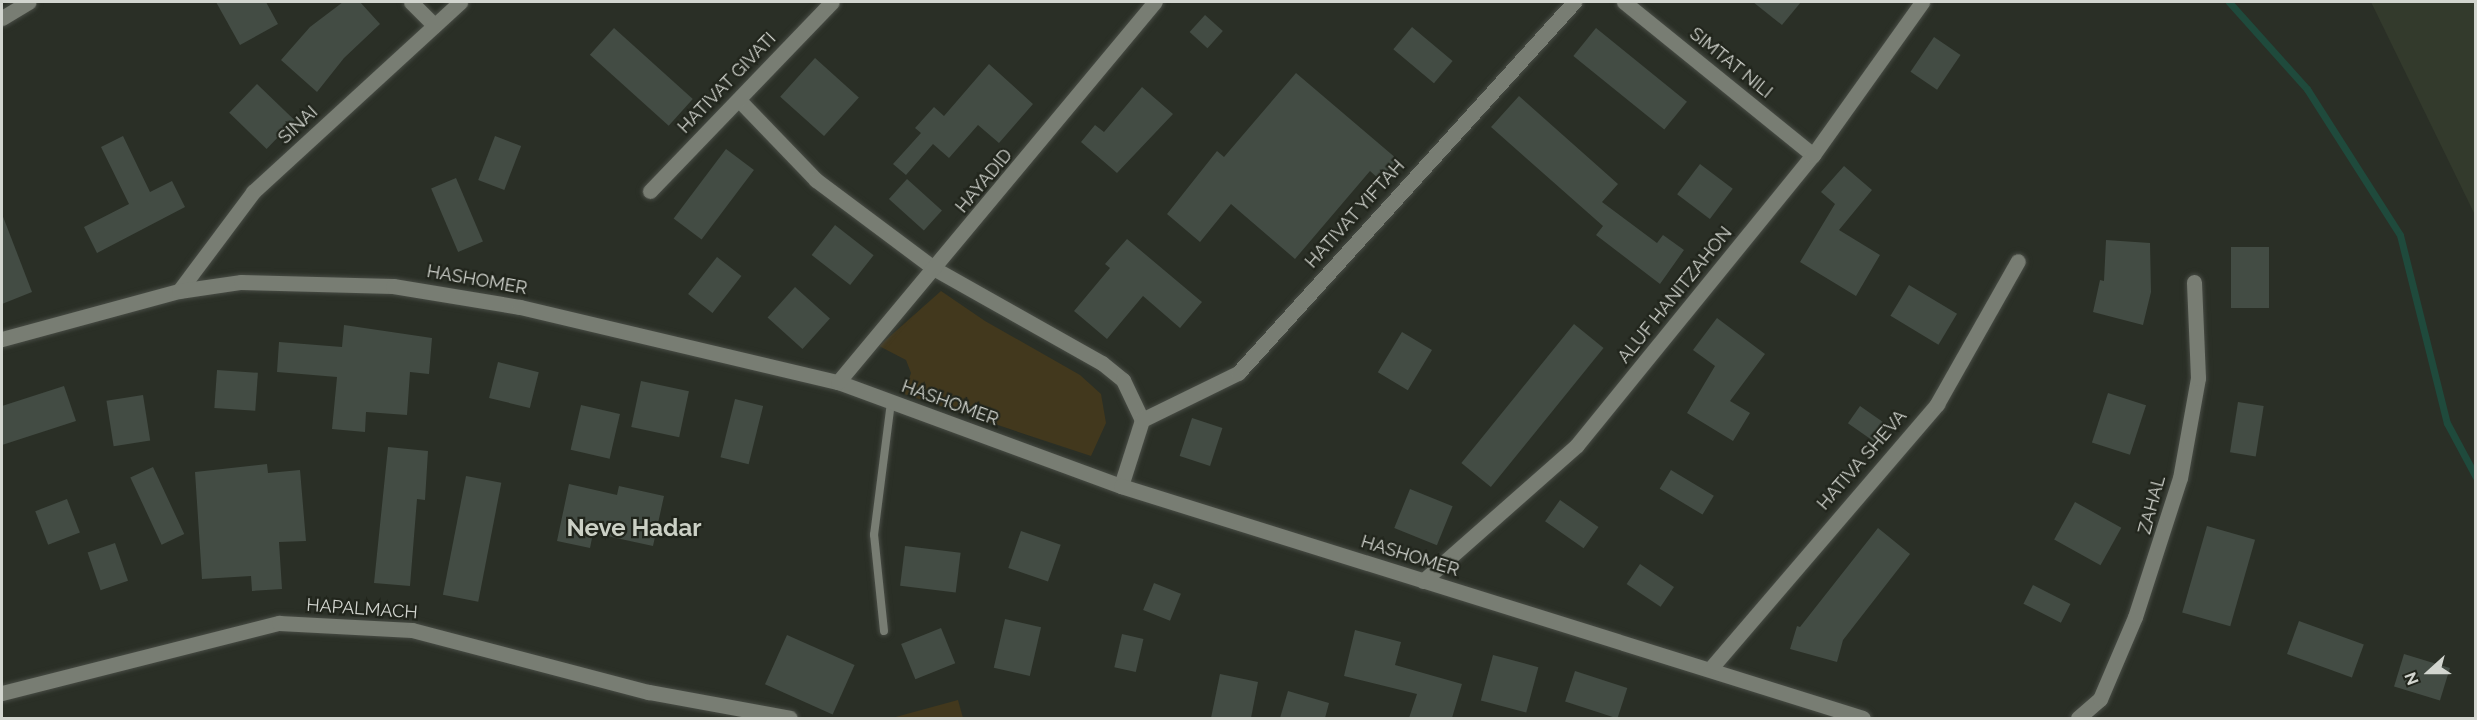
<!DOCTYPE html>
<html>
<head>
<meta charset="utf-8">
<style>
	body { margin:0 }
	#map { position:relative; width:2477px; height:720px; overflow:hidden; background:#2a2f26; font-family:Raleway,sans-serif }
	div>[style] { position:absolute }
	.built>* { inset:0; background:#333a2c }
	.green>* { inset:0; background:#42381d }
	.stream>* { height:7px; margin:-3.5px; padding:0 3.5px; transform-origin:3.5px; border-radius:3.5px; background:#1f4a3c }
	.building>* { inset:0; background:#434c44; transform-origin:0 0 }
	.roads { filter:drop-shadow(0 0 2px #484c45) drop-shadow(0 0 2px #484c45) }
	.lane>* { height:8px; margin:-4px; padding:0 4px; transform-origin:4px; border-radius:4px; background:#787d73 }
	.street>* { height:15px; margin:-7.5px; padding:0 7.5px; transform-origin:7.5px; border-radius:7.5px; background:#787d73 }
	span { translate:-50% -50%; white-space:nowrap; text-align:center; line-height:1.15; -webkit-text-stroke:4.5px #21251c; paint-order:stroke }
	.street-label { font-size:18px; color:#d2d5cf }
	.district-label { font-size:24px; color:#cbd0c5; font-weight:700 }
	.frame { position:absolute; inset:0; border:3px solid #d2d5cf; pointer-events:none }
	.north { position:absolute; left:2399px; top:642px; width:60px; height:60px; -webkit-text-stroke:4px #21251c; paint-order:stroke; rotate:249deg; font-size:16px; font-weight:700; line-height:24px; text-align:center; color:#d2d5cf }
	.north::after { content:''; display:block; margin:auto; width:21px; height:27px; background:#d2d5cf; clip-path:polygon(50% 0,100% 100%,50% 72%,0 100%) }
</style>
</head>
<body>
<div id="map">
	<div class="built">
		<div style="clip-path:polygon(2371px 2px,2475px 2px,2475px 215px)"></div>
	</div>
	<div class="green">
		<div style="clip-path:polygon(941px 291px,985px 321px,1080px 375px,1101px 394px,1106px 423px,1091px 456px,904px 394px,911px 373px,906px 360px,879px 346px)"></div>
		<div style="clip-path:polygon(958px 700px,963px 718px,892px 718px)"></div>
	</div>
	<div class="stream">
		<div style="left:2229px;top:2px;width:117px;rotate:48.1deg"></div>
		<div style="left:2307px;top:89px;width:173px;rotate:57.5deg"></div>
		<div style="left:2400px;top:235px;width:194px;rotate:76deg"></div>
		<div style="left:2447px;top:423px;width:61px;rotate:61.8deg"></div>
	</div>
	<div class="building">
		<div style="clip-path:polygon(216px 2px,266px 2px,278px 24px,240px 45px)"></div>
		<div style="clip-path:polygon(343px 2px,360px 2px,380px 24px,344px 58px,317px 92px,281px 60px,310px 27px)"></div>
		<div style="clip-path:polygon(1753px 2px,1801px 2px,1782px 25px)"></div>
		<div style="left:1205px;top:15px;width:24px;height:23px;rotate:42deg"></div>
		<div style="left:1412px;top:27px;width:53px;height:29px;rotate:40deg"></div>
		<div style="left:614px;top:28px;width:106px;height:36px;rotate:42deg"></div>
		<div style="left:1596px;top:28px;width:117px;height:36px;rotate:39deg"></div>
		<div style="left:1934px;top:37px;width:32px;height:42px;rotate:34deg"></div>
		<div style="left:815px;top:58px;width:59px;height:52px;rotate:42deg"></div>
		<div style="clip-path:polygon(989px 64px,1033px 104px,999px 143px,978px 125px,949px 158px,933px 144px,906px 175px,893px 164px,921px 133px,915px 128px,934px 107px,944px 116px)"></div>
		<div style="clip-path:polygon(1296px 73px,1397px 159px,1380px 180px,1370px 171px,1295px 259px,1231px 204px,1200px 242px,1167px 214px,1217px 151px,1224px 157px)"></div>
		<div style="left:257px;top:84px;width:52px;height:40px;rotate:44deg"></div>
		<div style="clip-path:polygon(1142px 87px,1173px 114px,1117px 173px,1081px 142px,1095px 125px,1104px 132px)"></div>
		<div style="clip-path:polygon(1519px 96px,1618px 184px,1602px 202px,1657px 243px,1663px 235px,1684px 250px,1660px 284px,1596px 235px,1603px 226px,1491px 127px)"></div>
		<div style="clip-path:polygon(123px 136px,150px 192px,172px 181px,185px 207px,97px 253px,84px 227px,129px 204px,101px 147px)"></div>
		<div style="left:495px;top:136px;width:28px;height:47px;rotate:21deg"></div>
		<div style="left:726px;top:149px;width:35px;height:87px;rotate:37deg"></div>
		<div style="left:1700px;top:164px;width:41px;height:38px;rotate:37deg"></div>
		<div style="clip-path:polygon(1844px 166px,1872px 190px,1839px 230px,1880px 255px,1856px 296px,1800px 262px,1835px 204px,1821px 192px)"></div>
		<div style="left:456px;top:178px;width:69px;height:27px;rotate:67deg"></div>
		<div style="left:907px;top:179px;width:47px;height:27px;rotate:42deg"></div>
		<div style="clip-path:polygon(2px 214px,32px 292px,2px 304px)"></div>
		<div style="left:835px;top:225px;width:49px;height:38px;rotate:38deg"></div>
		<div style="clip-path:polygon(1127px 239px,1202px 302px,1180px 328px,1143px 296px,1107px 339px,1074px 311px,1110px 268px,1105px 264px)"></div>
		<div style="clip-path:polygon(2106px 240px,2150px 243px,2151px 292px,2143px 325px,2093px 312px,2100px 280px,2104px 281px)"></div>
		<div style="left:2231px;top:247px;width:38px;height:61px"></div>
		<div style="left:717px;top:257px;width:31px;height:47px;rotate:38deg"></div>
		<div style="left:1909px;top:285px;width:56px;height:36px;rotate:31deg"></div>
		<div style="left:795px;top:287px;width:47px;height:41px;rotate:42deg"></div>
		<div style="clip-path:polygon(1717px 318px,1765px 354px,1730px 401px,1750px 413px,1733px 441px,1687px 413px,1715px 366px,1693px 350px)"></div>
		<div style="left:1574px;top:324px;width:38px;height:179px;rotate:39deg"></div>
		<div style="clip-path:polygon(344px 325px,432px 338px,429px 374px,410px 372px,407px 415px,366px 412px,365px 432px,332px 429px,337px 377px,277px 372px,279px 342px,342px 347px)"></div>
		<div style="left:1402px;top:332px;width:35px;height:47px;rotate:31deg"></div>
		<div style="left:498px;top:362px;width:42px;height:37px;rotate:14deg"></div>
		<div style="left:217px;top:370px;width:41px;height:38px;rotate:4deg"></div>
		<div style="left:641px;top:381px;width:49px;height:47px;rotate:12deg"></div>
		<div style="clip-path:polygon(64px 386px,76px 421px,2px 445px,2px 406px)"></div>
		<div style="left:2108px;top:393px;width:40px;height:52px;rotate:18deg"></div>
		<div style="left:143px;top:395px;width:46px;height:37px;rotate:81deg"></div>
		<div style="left:735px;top:399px;width:29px;height:60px;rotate:14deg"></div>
		<div style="left:2238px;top:402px;width:26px;height:51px;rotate:9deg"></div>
		<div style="left:581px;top:405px;width:40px;height:46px;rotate:13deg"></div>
		<div style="left:1860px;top:406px;width:38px;height:21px;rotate:35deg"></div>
		<div style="left:1192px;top:418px;width:32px;height:40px;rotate:18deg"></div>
		<div style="clip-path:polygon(388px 447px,428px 451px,425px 500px,417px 499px,410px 586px,374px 583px)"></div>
		<div style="clip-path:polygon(267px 464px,268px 473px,300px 470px,306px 541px,279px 542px,282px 589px,252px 591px,251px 576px,202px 579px,195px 472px)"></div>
		<div style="left:153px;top:467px;width:74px;height:25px;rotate:65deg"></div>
		<div style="left:1671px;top:470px;width:50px;height:22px;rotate:31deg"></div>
		<div style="left:466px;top:476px;width:36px;height:121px;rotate:11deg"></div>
		<div style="clip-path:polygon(569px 484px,617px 495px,619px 486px,664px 496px,653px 546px,593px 533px,590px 548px,557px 541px)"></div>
		<div style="left:1410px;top:489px;width:46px;height:42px;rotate:22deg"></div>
		<div style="left:67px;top:499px;width:36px;height:34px;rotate:69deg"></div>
		<div style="left:1560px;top:500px;width:47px;height:26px;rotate:35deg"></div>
		<div style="left:2075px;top:502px;width:53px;height:43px;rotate:29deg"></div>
		<div style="left:2207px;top:526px;width:50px;height:90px;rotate:16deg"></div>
		<div style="clip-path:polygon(1878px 528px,1910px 554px,1843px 640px,1837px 662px,1790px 649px,1797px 626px,1800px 627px)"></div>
		<div style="left:1021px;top:531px;width:42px;height:39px;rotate:19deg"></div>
		<div style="left:115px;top:543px;width:40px;height:29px;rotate:71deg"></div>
		<div style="left:905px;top:546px;width:56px;height:40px;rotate:7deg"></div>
		<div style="left:1640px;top:564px;width:41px;height:24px;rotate:34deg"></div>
		<div style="left:1154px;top:583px;width:29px;height:29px;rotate:22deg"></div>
		<div style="left:2033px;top:585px;width:42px;height:21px;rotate:27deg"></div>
		<div style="left:1005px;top:619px;width:37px;height:50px;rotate:13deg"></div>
		<div style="left:2299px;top:621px;width:69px;height:35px;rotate:20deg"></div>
		<div style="left:941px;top:628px;width:38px;height:43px;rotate:68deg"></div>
		<div style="clip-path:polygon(1355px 630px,1401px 642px,1395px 665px,1462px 684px,1452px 718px,1409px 718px,1417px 694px,1344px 676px)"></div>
		<div style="left:1122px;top:634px;width:22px;height:34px;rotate:13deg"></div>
		<div style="left:787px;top:635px;width:74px;height:54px;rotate:24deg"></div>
		<div style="left:2404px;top:654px;width:48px;height:34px;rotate:17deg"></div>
		<div style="left:1493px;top:655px;width:47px;height:47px;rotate:15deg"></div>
		<div style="left:1575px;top:671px;width:55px;height:32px;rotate:18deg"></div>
		<div style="clip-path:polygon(1220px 674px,1258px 682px,1251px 718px,1211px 718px)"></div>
		<div style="clip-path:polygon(1288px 691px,1329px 703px,1325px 718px,1280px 718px)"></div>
	</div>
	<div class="roads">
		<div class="lane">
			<div style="left:884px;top:631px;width:97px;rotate:-95.9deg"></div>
			<div style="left:874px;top:535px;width:134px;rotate:-82.7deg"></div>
		</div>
		<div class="street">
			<div style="left:411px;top:2px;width:33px;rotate:45deg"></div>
			<div style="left:1624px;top:2px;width:243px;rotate:39deg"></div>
			<div style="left:2px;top:18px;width:31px;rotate:-31deg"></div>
			<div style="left:739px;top:100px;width:111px;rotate:46.1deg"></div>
			<div style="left:816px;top:180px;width:149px;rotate:36.8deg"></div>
			<div style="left:935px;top:269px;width:192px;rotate:29.4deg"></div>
			<div style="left:1102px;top:363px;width:27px;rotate:39deg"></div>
			<div style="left:1123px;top:380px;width:44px;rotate:64.6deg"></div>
			<div style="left:1142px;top:420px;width:69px;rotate:107.7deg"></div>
			<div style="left:650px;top:191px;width:262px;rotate:-46.1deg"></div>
			<div style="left:179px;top:291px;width:124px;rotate:-53.2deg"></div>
			<div style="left:253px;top:192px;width:281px;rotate:-42.5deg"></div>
			<div style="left:2px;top:339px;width:183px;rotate:-15.2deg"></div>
			<div style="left:179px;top:291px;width:63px;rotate:-8.3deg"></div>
			<div style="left:241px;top:282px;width:152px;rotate:1.5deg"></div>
			<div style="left:393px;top:286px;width:129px;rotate:9.4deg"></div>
			<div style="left:520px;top:307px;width:327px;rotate:13.3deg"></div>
			<div style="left:838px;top:382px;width:302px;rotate:20.2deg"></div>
			<div style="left:1121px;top:486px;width:777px;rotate:17.36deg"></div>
			<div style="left:838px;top:382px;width:495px;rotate:-50.2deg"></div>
			<div style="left:1142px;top:420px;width:107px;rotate:-26.1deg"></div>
			<div style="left:1238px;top:373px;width:501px;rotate:-47.83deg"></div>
			<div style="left:1423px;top:581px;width:205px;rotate:-41.4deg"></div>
			<div style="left:1577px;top:445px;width:374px;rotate:-50.9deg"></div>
			<div style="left:1813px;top:155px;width:188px;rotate:-54.5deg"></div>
			<div style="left:1711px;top:668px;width:348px;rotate:-49.4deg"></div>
			<div style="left:1937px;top:404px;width:164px;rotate:-60.5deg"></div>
			<div style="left:2px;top:693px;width:286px;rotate:-14.2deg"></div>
			<div style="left:279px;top:623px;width:133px;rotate:3deg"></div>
			<div style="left:412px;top:630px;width:245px;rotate:14.7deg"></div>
			<div style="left:649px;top:692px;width:143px;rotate:10.4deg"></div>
			<div style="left:2078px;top:718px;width:29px;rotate:-41deg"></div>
			<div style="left:2100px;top:699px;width:89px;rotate:-66.9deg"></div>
			<div style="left:2135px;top:617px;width:146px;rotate:-72.1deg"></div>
			<div style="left:2180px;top:478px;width:102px;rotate:-79.8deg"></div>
			<div style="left:2198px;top:378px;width:96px;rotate:-92.4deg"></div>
		</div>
	</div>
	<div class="street-label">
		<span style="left:1731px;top:63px;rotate:39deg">SIMTAT NILI</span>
		<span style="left:727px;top:83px;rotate:-46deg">HATIVAT GIVATI</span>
		<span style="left:298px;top:125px;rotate:-43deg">SINAI</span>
		<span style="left:984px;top:181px;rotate:-50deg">HAYADID</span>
		<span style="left:1355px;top:214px;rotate:-48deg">HATIVAT YIFTAH</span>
		<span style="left:477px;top:280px;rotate:10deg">HASHOMER</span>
		<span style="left:1675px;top:295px;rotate:-51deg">ALUF HANITZAHON</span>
		<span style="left:950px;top:403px;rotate:20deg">HASHOMER</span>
		<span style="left:1862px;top:460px;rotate:-49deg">HATIVA SHEVA</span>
		<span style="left:2152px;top:505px;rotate:-75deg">ZAHAL</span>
		<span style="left:1410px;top:556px;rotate:17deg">HASHOMER</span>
		<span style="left:362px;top:609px;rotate:4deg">HAPALMACH</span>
	</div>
	<div class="district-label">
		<span style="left:634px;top:528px">Neve Hadar</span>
	</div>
	<div class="frame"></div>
	<div class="north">N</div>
</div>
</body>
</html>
